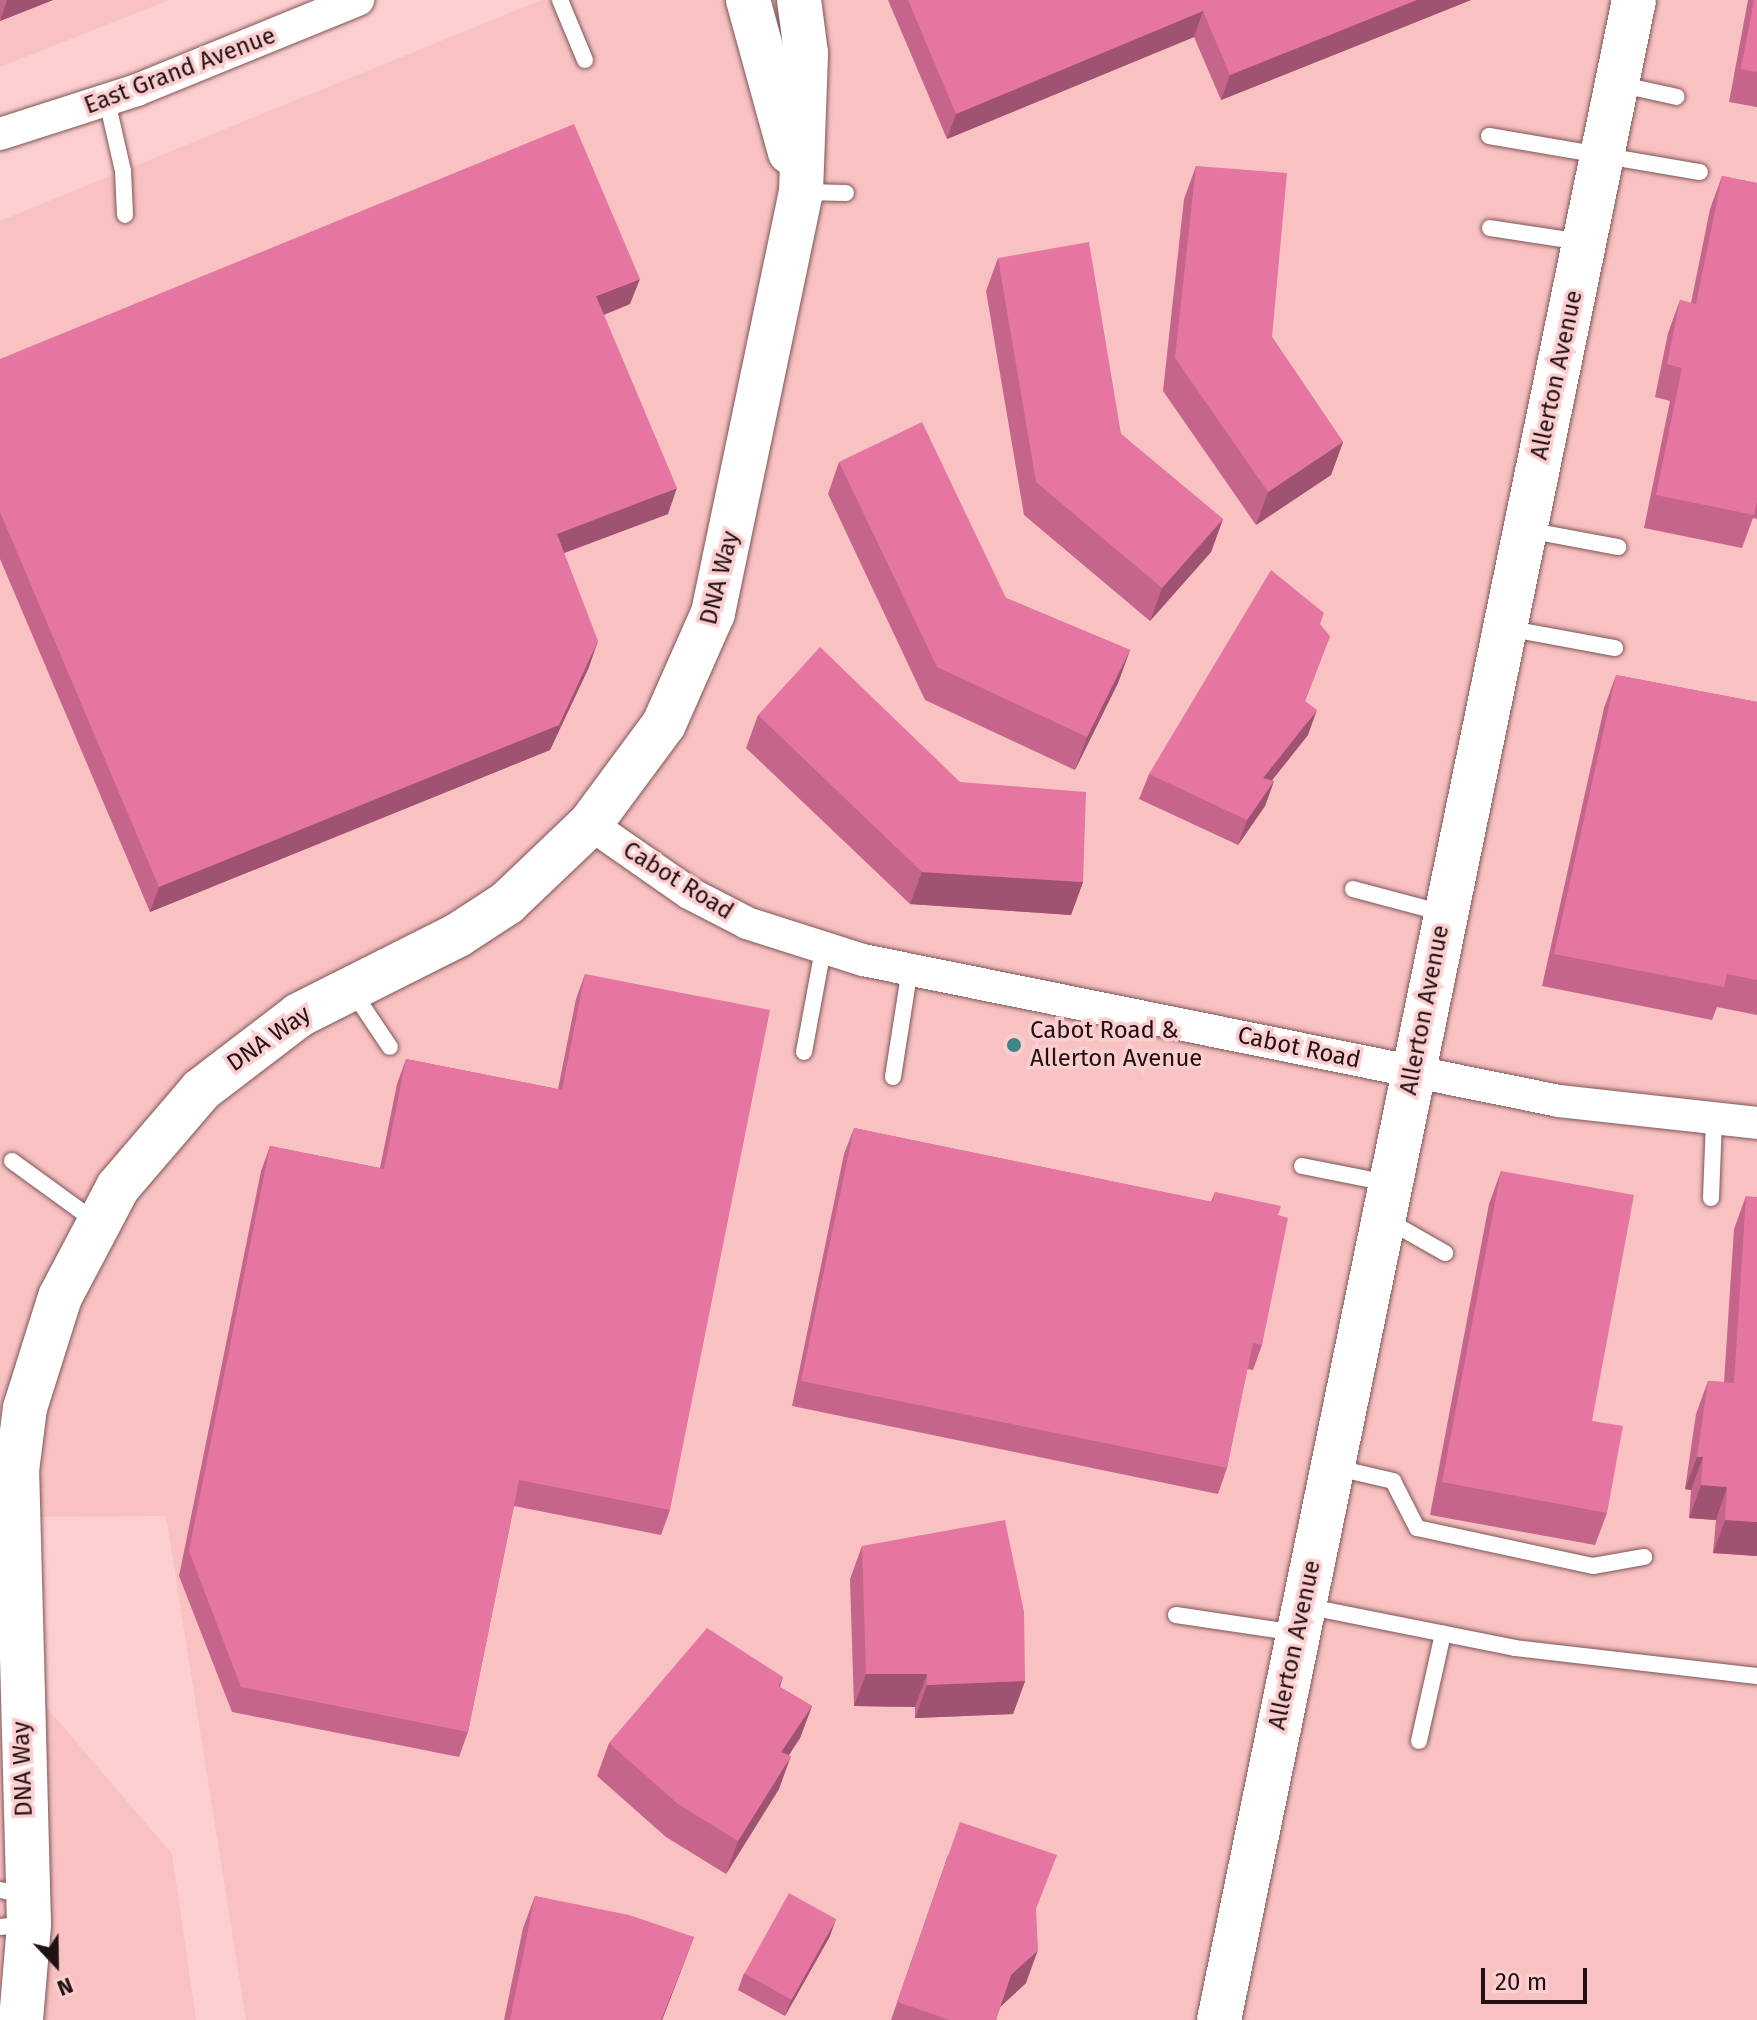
<!DOCTYPE html>
<html>
<head>
<meta charset="utf-8">
<style>
	body { margin:0 }
	#map { position:relative; width:1757px; height:2020px; overflow:hidden; background:#fdcecf; font-family:"Fira Sans",sans-serif }
	div>[style] { position:absolute }
	.built>* { inset:0; background:#f8c1c2 }
	.roads { filter:drop-shadow(0 0 2px #7e5657) drop-shadow(0 0 2px #7e5657) }
	.lane>* { height:16px; margin:-8px; padding:0 8px; transform-origin:8px; border-radius:8px; background:#fff }
	.street>* { height:32px; margin:-16px; padding:0 16px; transform-origin:16px; border-radius:16px; background:#fff }
	.secondary>* { height:44px; margin:-22px; padding:0 22px; transform-origin:22px; border-radius:22px; background:#fff }
	.wall>* { inset:0; background:#c5658b }
	.shaded-wall>* { inset:0; background:#a05371 }
	.building>* { inset:0; background:#e576a2; transform-origin:0 0 }
	.dots>* { width:22px; height:22px; translate:-50% -50%; box-sizing:border-box; border:4px solid #fdcecf; border-radius:50% }
	span { translate:-50% -50%; white-space:nowrap; text-align:center; line-height:1.15; -webkit-text-stroke:7px #fdcecf; paint-order:stroke }
	.street-label { font-size:24px; color:#211112 }
	.poi-label { font-size:24px; color:#211112 }
	.left { translate:0 -50%; text-align:left }
	.north { position:absolute; left:16px; top:1924px; width:80px; height:80px; -webkit-text-stroke:6px #fdcecf; paint-order:stroke; rotate:158deg; font-size:22px; font-weight:700; line-height:32px; text-align:center; color:#211112 }
	.north::after { content:''; display:block; margin:auto; width:28px; height:36px; background:#211112; clip-path:polygon(50% 0,100% 100%,50% 72%,0 100%) }
	.scale { position:absolute; left:1481px; top:1968px; width:106px; height:36px; box-sizing:border-box; border:4px solid #211112; border-top:0; padding-left:10px; font-size:24px; line-height:28px; white-space:nowrap; color:#211112; -webkit-text-stroke:6px #fdcecf; paint-order:stroke }
</style>
</head>
<body>
<div id="map">
	<div class="built">
		<div style="clip-path:polygon(0 0,169px 0,0 67px)"></div>
		<div style="clip-path:polygon(541px 0,1757px 0,1757px 2020px,246px 2020px,166px 1516px,0 1517px,0 221px)"></div>
		<div style="clip-path:polygon(0 1653px,172px 1854px,196px 2020px,0 2020px)"></div>
	</div>
	<div class="roads">
		<div class="lane">
			<div style="left:560px;top:0;width:65px;rotate:67.4deg"></div>
			<div style="left:1618px;top:84px;width:60px;rotate:12.4deg"></div>
			<div style="left:107px;top:101px;width:72px;rotate:77.1deg"></div>
			<div style="left:123px;top:171px;width:44px;rotate:87.4deg"></div>
			<div style="left:1489px;top:136px;width:214px;rotate:9.7deg"></div>
			<div style="left:803px;top:192px;width:43px;rotate:1.3deg"></div>
			<div style="left:1490px;top:228px;width:93px;rotate:8.7deg"></div>
			<div style="left:1527px;top:530px;width:93px;rotate:10.6deg"></div>
			<div style="left:1506px;top:628px;width:111px;rotate:10.4deg"></div>
			<div style="left:1353px;top:889px;width:93px;rotate:14.9deg"></div>
			<div style="left:353px;top:992px;width:66px;rotate:56.1deg"></div>
			<div style="left:804px;top:1052px;width:105px;rotate:-79.5deg"></div>
			<div style="left:893px;top:1077px;width:109px;rotate:-81.1deg"></div>
			<div style="left:12px;top:1161px;width:104px;rotate:36deg"></div>
			<div style="left:1302px;top:1166px;width:88px;rotate:11.2deg"></div>
			<div style="left:1711px;top:1198px;width:78px;rotate:-87.8deg"></div>
			<div style="left:1387px;top:1220px;width:67px;rotate:29.6deg"></div>
			<div style="left:1333px;top:1467px;width:62px;rotate:13.1deg"></div>
			<div style="left:1393px;top:1481px;width:53px;rotate:62.9deg"></div>
			<div style="left:1417px;top:1528px;width:180px;rotate:12.2deg"></div>
			<div style="left:1593px;top:1566px;width:52px;rotate:-10deg"></div>
			<div style="left:1305px;top:1606px;width:214px;rotate:11.3deg"></div>
			<div style="left:1515px;top:1648px;width:244px;rotate:6.6deg"></div>
			<div style="left:1176px;top:1615px;width:121px;rotate:8.5deg"></div>
			<div style="left:1419px;top:1741px;width:110px;rotate:-77.4deg"></div>
			<div style="left:0;top:1890px;width:26px;rotate:11deg"></div>
			<div style="left:0;top:1927px;width:27px;rotate:-6deg"></div>
		</div>
		<div class="street">
			<div style="left:0;top:134px;width:144px;rotate:-17.8deg"></div>
			<div style="left:137px;top:90px;width:239px;rotate:-22.2deg"></div>
			<div style="left:590px;top:824px;width:121px;rotate:34.9deg"></div>
			<div style="left:689px;top:893px;width:65px;rotate:27.3deg"></div>
			<div style="left:747px;top:923px;width:122px;rotate:17.7deg"></div>
			<div style="left:863px;top:960px;width:710px;rotate:11.45deg"></div>
			<div style="left:1559px;top:1101px;width:199px;rotate:6.3deg"></div>
		</div>
		<div class="secondary">
			<div style="left:748px;top:0;width:158px;rotate:74.6deg"></div>
			<div style="left:21px;top:2020px;width:96px;rotate:-85.2deg"></div>
			<div style="left:29px;top:1924px;width:453px;rotate:-91.5deg"></div>
			<div style="left:17px;top:1471px;width:64px;rotate:-82.8deg"></div>
			<div style="left:25px;top:1408px;width:116px;rotate:-72.5deg"></div>
			<div style="left:60px;top:1297px;width:124px;rotate:-62.2deg"></div>
			<div style="left:118px;top:1187px;width:128px;rotate:-49.4deg"></div>
			<div style="left:201px;top:1090px;width:123px;rotate:-37.4deg"></div>
			<div style="left:299px;top:1015px;width:178px;rotate:-26.7deg"></div>
			<div style="left:458px;top:935px;width:59px;rotate:-33.1deg"></div>
			<div style="left:507px;top:903px;width:115px;rotate:-43.6deg"></div>
			<div style="left:590px;top:824px;width:124px;rotate:-53.5deg"></div>
			<div style="left:664px;top:724px;width:121px;rotate:-66.2deg"></div>
			<div style="left:713px;top:613px;width:430px;rotate:-78.2deg"></div>
			<div style="left:801px;top:192px;width:139px;rotate:-87.9deg"></div>
			<div style="left:806px;top:53px;width:53px;rotate:-97.5deg"></div>
			<div style="left:1219px;top:2020px;width:2062px;rotate:-78.39deg"></div>
		</div>
	</div>
	<div class="wall">
		<div style="clip-path:polygon(0 0,53px 0,0 21px)"></div>
		<div style="clip-path:polygon(888px 0,1471px 0,1221px 100px,1194px 37px,947px 139px)"></div>
		<div style="clip-path:polygon(1748px 0,1757px 0,1757px 107px,1729px 102px)"></div>
		<div style="clip-path:polygon(1196px 166px,1272px 337px,1343px 442px,1331px 475px,1256px 525px,1163px 391px,1184px 199px)"></div>
		<div style="clip-path:polygon(1722px 176px,1757px 183px,1757px 519px,1753px 518px,1742px 548px,1644px 528px,1670px 401px,1655px 397px,1668px 333px,1680px 300px,1691px 303px,1710px 209px)"></div>
		<div style="clip-path:polygon(998px 258px,1121px 434px,1223px 519px,1211px 552px,1150px 621px,1024px 515px,986px 291px)"></div>
		<div style="clip-path:polygon(630px 304px,604px 315px,668px 514px,564px 553px,589px 667px,550px 750px,150px 912px,0 559px,0 359px)"></div>
		<div style="clip-path:polygon(839px 462px,1006px 598px,1130px 650px,1118px 683px,1075px 770px,925px 700px,828px 494px)"></div>
		<div style="clip-path:polygon(1330px 636px,1305px 701px,1308px 735px,1272px 780px,1274px 781px,1265px 806px,1238px 845px,1139px 799px,1149px 774px)"></div>
		<div style="clip-path:polygon(1616px 675px,1757px 702px,1757px 1015px,1717px 1007px,1712px 1020px,1542px 986px,1604px 708px)"></div>
		<div style="clip-path:polygon(758px 715px,960px 782px,1083px 882px,1071px 915px,910px 904px,746px 748px)"></div>
		<div style="clip-path:polygon(585px 974px,670px 1510px,661px 1535px,514px 1506px,468px 1732px,459px 1757px,232px 1712px,179px 1576px,261px 1171px,270px 1146px,380px 1168px,397px 1084px,406px 1059px,558px 1089px,576px 999px)"></div>
		<div style="clip-path:polygon(854px 1128px,1211px 1202px,1215px 1192px,1278px 1215px,1262px 1345px,1253px 1370px,1247px 1369px,1227px 1468px,1218px 1494px,792px 1406px,844px 1154px)"></div>
		<div style="clip-path:polygon(1501px 1171px,1592px 1421px,1607px 1513px,1595px 1545px,1430px 1515px,1489px 1204px)"></div>
		<div style="clip-path:polygon(1746px 1196px,1757px 1556px,1713px 1553px,1716px 1520px,1689px 1518px,1691px 1490px,1685px 1489px,1696px 1414px,1708px 1381px,1724px 1382px,1734px 1229px)"></div>
		<div style="clip-path:polygon(862px 1546px,1025px 1681px,1013px 1714px,915px 1718px,915px 1707px,854px 1706px,850px 1579px)"></div>
		<div style="clip-path:polygon(783px 1677px,780px 1687px,812px 1706px,800px 1738px,789px 1755px,779px 1789px,726px 1874px,666px 1837px,597px 1776px,609px 1743px)"></div>
		<div style="clip-path:polygon(948px 1855px,1036px 1910px,1026px 1983px,1000px 2007px,996px 2020px,891px 2020px)"></div>
		<div style="clip-path:polygon(535px 1896px,694px 1937px,662px 2020px,504px 2020px,523px 1928px)"></div>
		<div style="clip-path:polygon(830px 1936px,785px 2016px,738px 1990px,744px 1973px)"></div>
	</div>
	<div class="shaded-wall">
		<div style="clip-path:polygon(7px 0,53px 0,0 21px)"></div>
		<div style="clip-path:polygon(1417px 0,1471px 0,1221px 100px,1230px 75px)"></div>
		<div style="clip-path:polygon(1203px 11px,1194px 37px,947px 139px,956px 114px)"></div>
		<div style="clip-path:polygon(640px 279px,630px 304px,587px 321px,596px 296px)"></div>
		<div style="clip-path:polygon(1343px 442px,1331px 475px,1256px 525px,1268px 492px)"></div>
		<div style="clip-path:polygon(677px 488px,668px 514px,548px 559px,557px 534px)"></div>
		<div style="clip-path:polygon(1223px 519px,1211px 552px,1150px 621px,1162px 588px)"></div>
		<div style="clip-path:polygon(598px 641px,589px 667px,550px 750px,150px 912px,159px 887px)"></div>
		<div style="clip-path:polygon(1130px 650px,1118px 683px,1075px 770px,1087px 737px)"></div>
		<div style="clip-path:polygon(1317px 710px,1308px 735px,1254px 803px,1263px 778px)"></div>
		<div style="clip-path:polygon(1274px 781px,1265px 806px,1238px 845px,1247px 820px)"></div>
		<div style="clip-path:polygon(922px 872px,1083px 882px,1071px 915px,910px 904px)"></div>
		<div style="clip-path:polygon(1697px 1457px,1703px 1457px,1691px 1490px,1685px 1489px)"></div>
		<div style="clip-path:polygon(1701px 1485px,1727px 1487px,1716px 1520px,1689px 1518px)"></div>
		<div style="clip-path:polygon(1725px 1520px,1757px 1522px,1757px 1556px,1713px 1553px)"></div>
		<div style="clip-path:polygon(866px 1674px,927px 1674px,915px 1707px,854px 1706px)"></div>
		<div style="clip-path:polygon(1025px 1681px,1013px 1714px,915px 1718px,927px 1685px)"></div>
		<div style="clip-path:polygon(812px 1706px,800px 1738px,769px 1785px,781px 1752px)"></div>
		<div style="clip-path:polygon(791px 1756px,779px 1789px,726px 1874px,738px 1841px)"></div>
		<div style="clip-path:polygon(836px 1919px,830px 1936px,785px 2016px,791px 1999px)"></div>
		<div style="clip-path:polygon(694px 1937px,662px 2020px,661px 2020px)"></div>
		<div style="clip-path:polygon(1038px 1950px,1026px 1983px,999px 2008px,1011px 1975px)"></div>
	</div>
	<div class="building">
		<div style="clip-path:polygon(908px 0,1417px 0,1230px 75px,1203px 11px,956px 114px)"></div>
		<div style="clip-path:polygon(1754px 0,1757px 0,1757px 72px,1741px 69px)"></div>
		<div style="clip-path:polygon(574px 124px,640px 279px,596px 296px,677px 488px,557px 534px,598px 641px,559px 725px,159px 887px,0 512px,0 359px)"></div>
		<div style="clip-path:polygon(1196px 166px,1287px 173px,1272px 337px,1343px 442px,1268px 492px,1175px 358px)"></div>
		<div style="clip-path:polygon(1722px 176px,1757px 183px,1757px 501px,1754px 515px,1656px 495px,1682px 368px,1667px 364px,1680px 300px,1696px 304px)"></div>
		<div style="clip-path:polygon(1089px 242px,1121px 434px,1223px 519px,1162px 588px,1036px 482px,998px 258px)"></div>
		<div style="clip-path:polygon(922px 422px,1006px 598px,1130px 650px,1087px 737px,937px 667px,839px 462px)"></div>
		<div style="clip-path:polygon(1271px 570px,1324px 613px,1320px 624px,1330px 636px,1305px 701px,1317px 710px,1263px 778px,1274px 781px,1247px 820px,1149px 774px)"></div>
		<div style="clip-path:polygon(820px 647px,960px 782px,1086px 792px,1083px 882px,922px 872px,758px 715px)"></div>
		<div style="clip-path:polygon(1616px 675px,1757px 702px,1757px 980px,1727px 974px,1724px 987px,1554px 954px)"></div>
		<div style="clip-path:polygon(585px 974px,770px 1010px,670px 1510px,519px 1480px,468px 1732px,241px 1687px,189px 1551px,270px 1146px,384px 1169px,406px 1059px,562px 1090px)"></div>
		<div style="clip-path:polygon(854px 1128px,1213px 1202px,1215px 1192px,1281px 1206px,1278px 1215px,1288px 1218px,1262px 1345px,1253px 1343px,1227px 1468px,801px 1381px)"></div>
		<div style="clip-path:polygon(1501px 1171px,1634px 1195px,1592px 1421px,1623px 1426px,1607px 1513px,1442px 1482px)"></div>
		<div style="clip-path:polygon(1746px 1196px,1757px 1197px,1757px 1522px,1725px 1520px,1727px 1487px,1701px 1485px,1703px 1457px,1697px 1457px,1708px 1381px,1734px 1383px)"></div>
		<div style="clip-path:polygon(1005px 1520px,1024px 1612px,1025px 1681px,927px 1685px,927px 1674px,866px 1674px,862px 1546px)"></div>
		<div style="clip-path:polygon(707px 1628px,783px 1677px,778px 1686px,812px 1706px,781px 1752px,791px 1756px,738px 1841px,678px 1804px,609px 1743px)"></div>
		<div style="clip-path:polygon(960px 1822px,1057px 1855px,1036px 1909px,1038px 1950px,1011px 1975px,996px 2020px,950px 2020px,897px 2002px)"></div>
		<div style="left:789px;top:1893px;width:54px;height:92px;rotate:29deg"></div>
		<div style="clip-path:polygon(535px 1896px,629px 1915px,694px 1937px,661px 2020px,510px 2020px)"></div>
	</div>
	<div class="dots">
		<div style="left:1014px;top:1045px;background:#3e8687"></div>
	</div>
	<div class="street-label">
		<span style="left:180px;top:71px;rotate:-21deg">East Grand Avenue</span>
		<span style="left:1557px;top:375px;rotate:-78deg">Allerton Avenue</span>
		<span style="left:720px;top:578px;rotate:-76deg">DNA Way</span>
		<span style="left:678px;top:881px;rotate:32deg">Cabot Road</span>
		<span style="left:1425px;top:1010px;rotate:-79deg">Allerton Avenue</span>
		<span style="left:269px;top:1039px;rotate:-35deg">DNA Way</span>
		<span style="left:1299px;top:1048px;rotate:12deg">Cabot Road</span>
		<span style="left:1295px;top:1645px;rotate:-78deg">Allerton Avenue</span>
		<span style="left:23px;top:1769px;rotate:-92deg">DNA Way</span>
	</div>
	<div class="poi-label">
		<span class="left" style="left:1030px;top:1045px">Cabot Road &amp;<br>Allerton Avenue</span>
	</div>
	<div class="north">N</div>
	<div class="scale">20 m</div>
</div>
</body>
</html>
